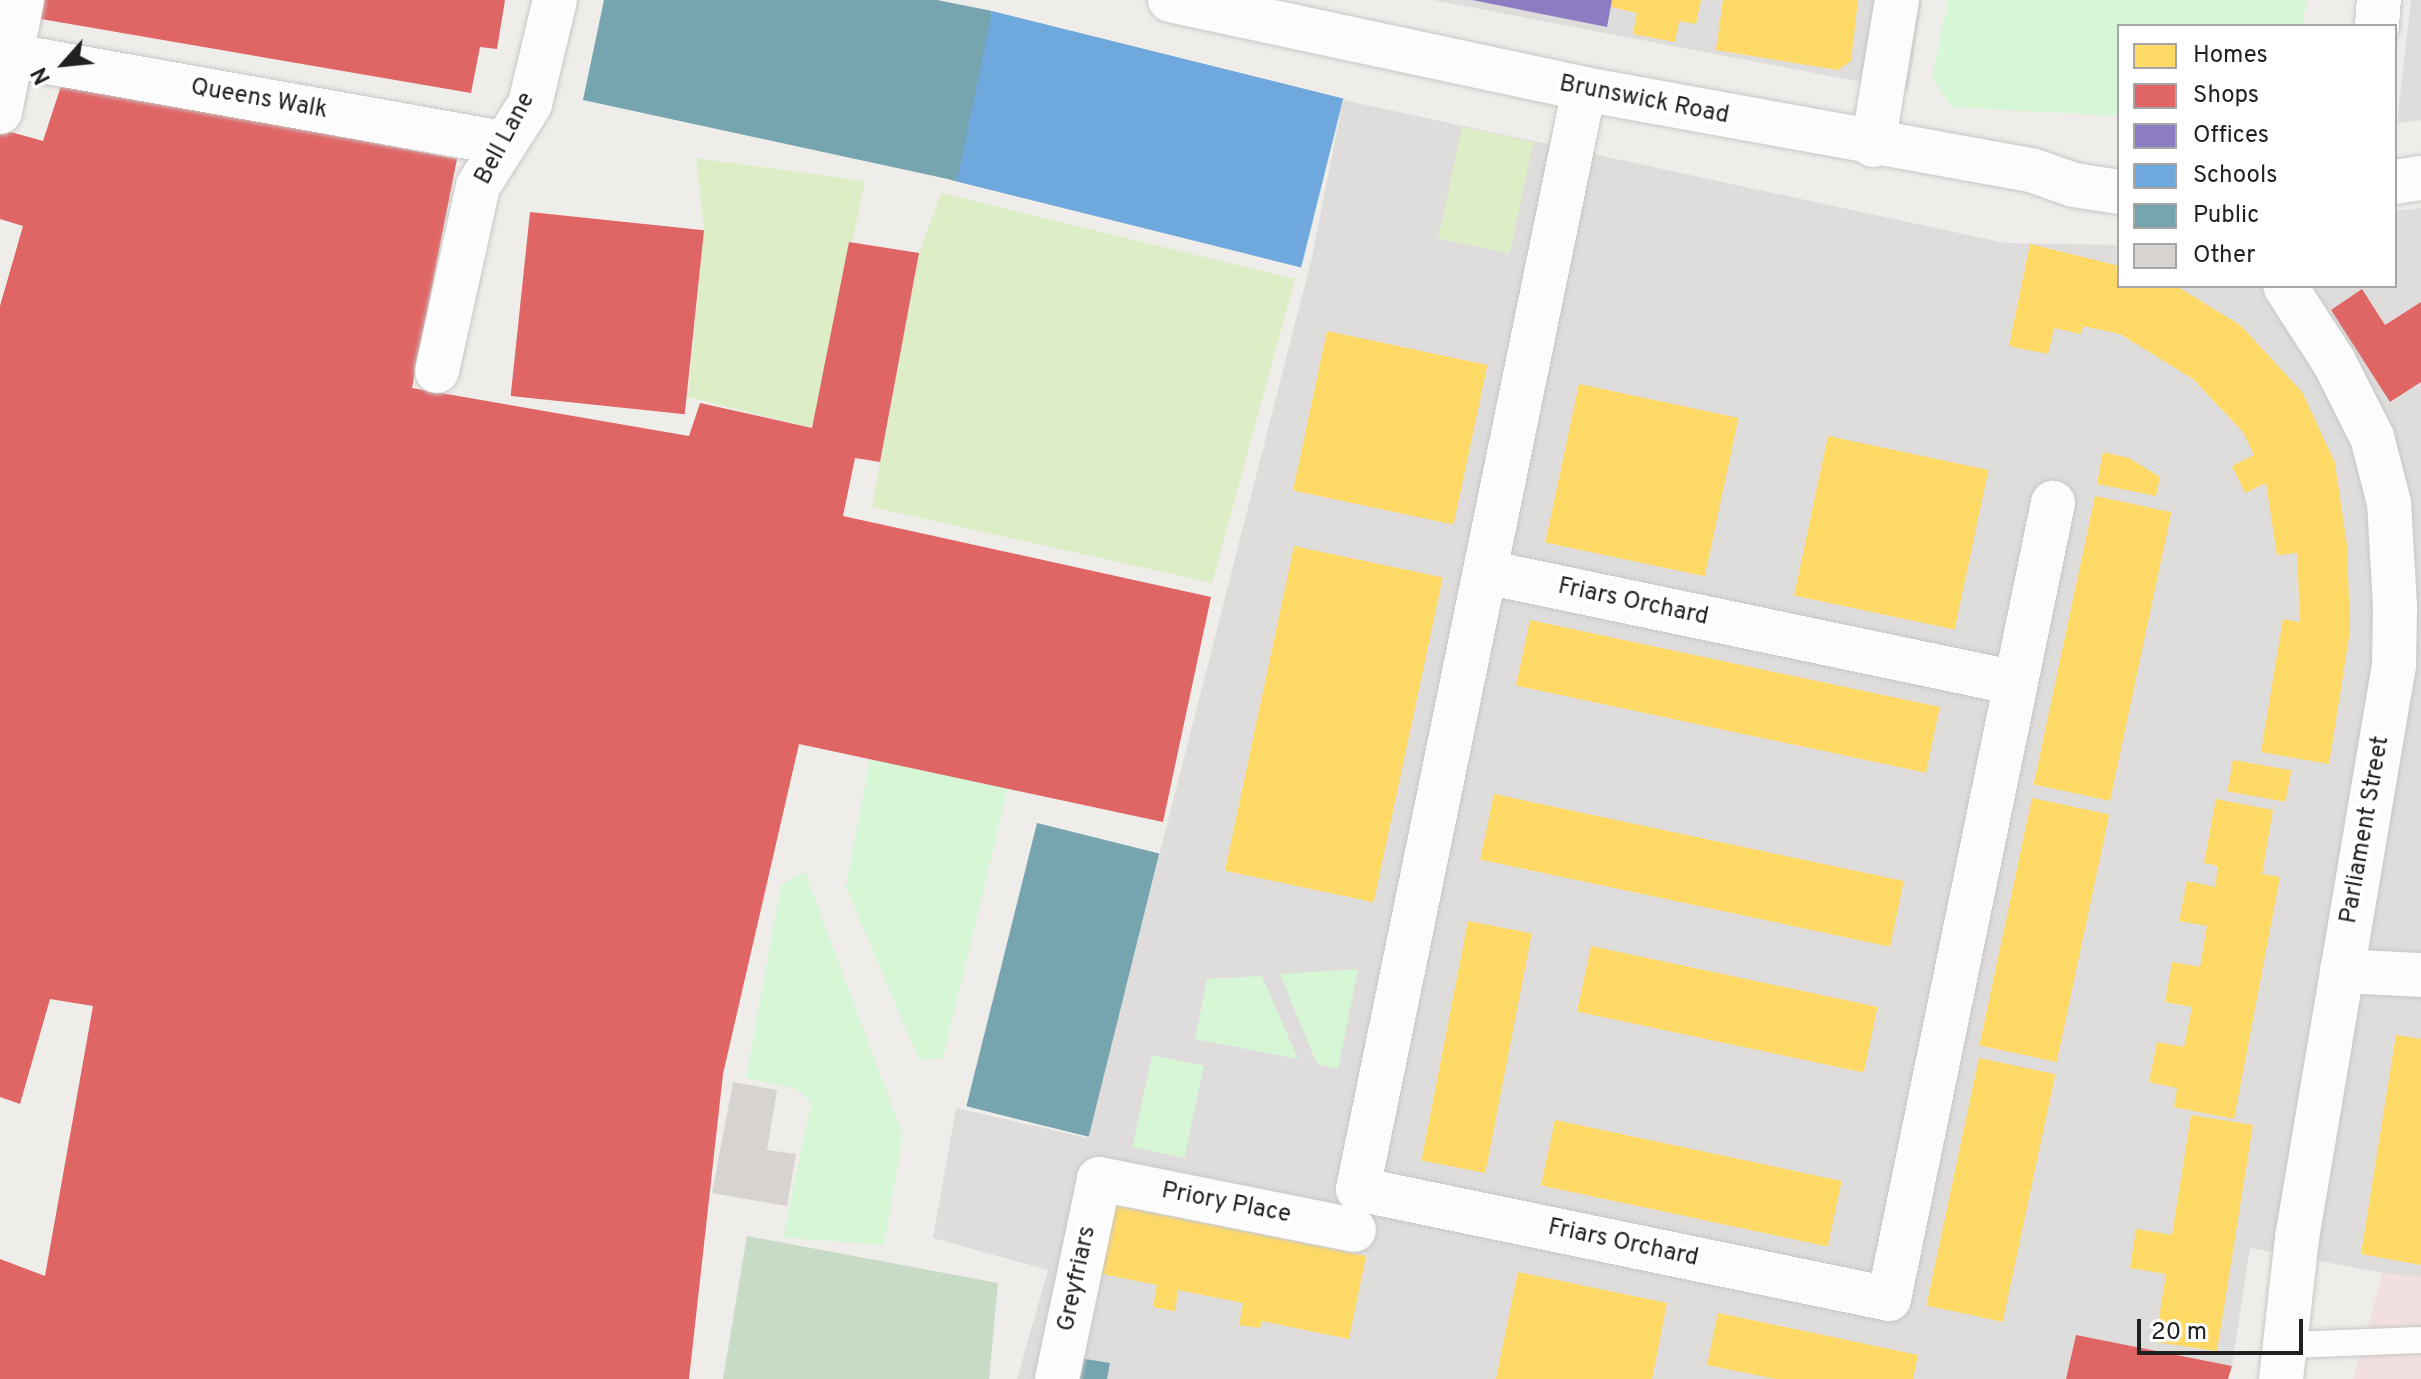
<!DOCTYPE html>
<html>
<head>
<meta charset="utf-8">
<style>
	body { margin:0 }
	#map { position:relative; width:2421px; height:1379px; overflow:hidden; background:#efedea; font-family:Overpass,sans-serif }
	div>[style] { position:absolute }
	.residential>* { inset:0; background:#dedddb }
	.commercial>* { inset:0; background:#f1e0df }
	.grass>* { inset:0; background:#ddeec7; transform-origin:0 0 }
	.cemetery>* { inset:0; background:#c7dbc7 }
	.park>* { inset:0; background:#d7f6d6; transform-origin:0 0 }
	.homes>* { inset:0; background:#ffd966; transform-origin:0 0 }
	.shops>* { inset:0; background:#e06666; transform-origin:0 0 }
	.offices>* { inset:0; background:#8e7cc3 }
	.schools>* { inset:0; background:#6fa8dc; transform-origin:0 0 }
	.public>* { inset:0; background:#76a5af; transform-origin:0 0 }
	.building>* { inset:0; background:#d6d3d1 }
	.roads { filter:drop-shadow(0 0 2px #c8c7c6) drop-shadow(0 0 2px #c8c7c6) }
	.lane>* { height:26px; margin:-13px; padding:0 13px; transform-origin:13px; border-radius:13px; background:#fdfcfc }
	.street>* { height:44px; margin:-22px; padding:0 22px; transform-origin:22px; border-radius:22px; background:#fdfcfc }
	span { translate:-50% -50%; white-space:nowrap; text-align:center; line-height:1.15; -webkit-text-stroke:8px #fff; paint-order:stroke }
	.street-label { font-size:24px; color:#212121 }
	.legend { position:absolute; left:2117px; top:24px; width:280px; height:264px; box-sizing:border-box; background:#fff; border:2px solid #a6a6a6; margin:0; padding:10px 14px; list-style:none; font-size:24px; color:#212121 }
	.legend li { display:flex; align-items:center; gap:16px; height:40px }
	.legend b { width:40px; border:2px solid #a6a6a6 }
	.north { position:absolute; left:24px; top:24px; width:80px; height:80px; -webkit-text-stroke:6px #fff; paint-order:stroke; rotate:243deg; font-size:22px; font-weight:700; line-height:32px; text-align:center; color:#212121 }
	.north::after { content:''; display:block; margin:auto; width:28px; height:36px; background:#212121; clip-path:polygon(50% 0,100% 100%,50% 72%,0 100%) }
	.scale { position:absolute; left:2137px; top:1319px; width:166px; height:36px; box-sizing:border-box; border:4px solid #212121; border-top:0; padding-left:10px; font-size:24px; line-height:28px; white-space:nowrap; color:#212121; -webkit-text-stroke:6px #fff; paint-order:stroke }
</style>
</head>
<body>
<div id="map">
	<div class="residential">
		<div style="clip-path:polygon(1433px 0,1922px 0,1908px 91px)"></div>
		<div style="clip-path:polygon(2411px 0,2421px 0,2421px 120px,2397px 123px)"></div>
		<div style="clip-path:polygon(1343px 100px,2005px 243px,2119px 245px,2119px 286px,2395px 286px,2395px 211px,2421px 208px,2421px 1379px,2391px 1379px,2383px 1273px,2250px 1248px,2232px 1366px,2076px 1335px,2066px 1379px,1017px 1379px,1048px 1270px,933px 1238px,956px 1108px,1087px 1138px,1312px 257px)"></div>
	</div>
	<div class="commercial">
		<div style="clip-path:polygon(2383px 1273px,2421px 1277px,2421px 1379px,2353px 1379px)"></div>
	</div>
	<div class="grass">
		<div style="left:1462px;top:127px;width:73px;height:114px;rotate:12deg"></div>
		<div style="clip-path:polygon(696px 158px,865px 181px,812px 428px,688px 397px,704px 229px)"></div>
		<div style="clip-path:polygon(941px 193px,1295px 279px,1212px 583px,872px 507px,919px 253px)"></div>
	</div>
	<div class="cemetery">
		<div style="clip-path:polygon(747px 1236px,998px 1283px,989px 1379px,723px 1379px)"></div>
	</div>
	<div class="park">
		<div style="clip-path:polygon(1948px 0,2307px 0,2302px 26px,2119px 26px,2119px 116px,1952px 107px,1932px 78px)"></div>
		<div style="clip-path:polygon(870px 758px,1008px 788px,943px 1058px,919px 1060px,846px 887px)"></div>
		<div style="clip-path:polygon(805px 872px,903px 1136px,884px 1245px,783px 1237px,811px 1103px,797px 1089px,746px 1078px,781px 885px)"></div>
		<div style="clip-path:polygon(1358px 969px,1338px 1069px,1317px 1064px,1280px 974px)"></div>
		<div style="clip-path:polygon(1262px 976px,1298px 1059px,1195px 1039px,1207px 979px)"></div>
		<div style="left:1152px;top:1055px;width:53px;height:94px;rotate:12deg"></div>
	</div>
	<div class="homes">
		<div style="clip-path:polygon(1612px 0,1701px 0,1696px 24px,1679px 21px,1675px 42px,1633px 34px,1637px 13px,1611px 7px)"></div>
		<div style="clip-path:polygon(1723px 0,1858px 0,1851px 61px,1838px 70px,1716px 50px)"></div>
		<div style="clip-path:polygon(2030px 244px,2119px 266px,2119px 286px,2176px 286px,2240px 325px,2302px 392px,2335px 463px,2347px 546px,2350px 631px,2329px 764px,2261px 752px,2283px 619px,2300px 622px,2297px 553px,2277px 555px,2266px 483px,2245px 493px,2232px 466px,2254px 455px,2243px 432px,2193px 379px,2120px 334px,2083px 326px,2081px 334px,2054px 328px,2048px 354px,2009px 346px)"></div>
		<div style="left:1327px;top:331px;width:164px;height:163px;rotate:12deg"></div>
		<div style="left:1579px;top:384px;width:163px;height:162px;rotate:12deg"></div>
		<div style="left:1828px;top:436px;width:164px;height:163px;rotate:12deg"></div>
		<div style="clip-path:polygon(2103px 452px,2129px 458px,2160px 477px,2156px 496px,2097px 484px)"></div>
		<div style="left:2095px;top:496px;width:78px;height:295px;rotate:12deg"></div>
		<div style="left:1294px;top:546px;width:152px;height:332px;rotate:12deg"></div>
		<div style="left:1530px;top:620px;width:419px;height:67px;rotate:12deg"></div>
		<div style="left:2233px;top:760px;width:59px;height:32px;rotate:10deg"></div>
		<div style="left:1494px;top:794px;width:419px;height:67px;rotate:12deg"></div>
		<div style="left:2032px;top:798px;width:79px;height:253px;rotate:12deg"></div>
		<div style="clip-path:polygon(2216px 799px,2273px 810px,2262px 874px,2280px 877px,2234px 1119px,2174px 1107px,2177px 1088px,2149px 1082px,2157px 1042px,2184px 1047px,2192px 1007px,2165px 1002px,2172px 962px,2200px 967px,2207px 926px,2179px 921px,2187px 881px,2215px 887px,2218px 866px,2204px 863px)"></div>
		<div style="left:1468px;top:921px;width:65px;height:244px;rotate:11deg"></div>
		<div style="left:1591px;top:946px;width:293px;height:67px;rotate:12deg"></div>
		<div style="clip-path:polygon(2396px 1035px,2421px 1039px,2421px 1265px,2361px 1254px)"></div>
		<div style="left:1979px;top:1058px;width:78px;height:253px;rotate:12deg"></div>
		<div style="clip-path:polygon(2191px 1115px,2253px 1125px,2217px 1351px,2155px 1342px,2166px 1274px,2130px 1268px,2136px 1229px,2172px 1235px)"></div>
		<div style="left:1555px;top:1120px;width:293px;height:67px;rotate:12deg"></div>
		<div style="clip-path:polygon(1106px 1204px,1366px 1256px,1349px 1339px,1262px 1321px,1260px 1328px,1239px 1325px,1243px 1303px,1178px 1290px,1175px 1311px,1153px 1307px,1157px 1285px,1093px 1272px)"></div>
		<div style="clip-path:polygon(1518px 1272px,1667px 1303px,1652px 1379px,1496px 1379px)"></div>
		<div style="clip-path:polygon(1718px 1313px,1918px 1355px,1913px 1379px,1776px 1379px,1707px 1365px)"></div>
	</div>
	<div class="shops">
		<div style="clip-path:polygon(39px 0,505px 0,497px 49px,480px 47px,471px 93px,35px 18px)"></div>
		<div style="clip-path:polygon(62px 83px,457px 159px,412px 388px,689px 436px,700px 403px,812px 428px,849px 242px,919px 253px,880px 462px,855px 458px,843px 516px,1211px 597px,1163px 822px,799px 744px,723px 1074px,689px 1379px,0 1379px,0 1259px,45px 1276px,93px 1006px,50px 999px,20px 1104px,0 1097px,0 306px,23px 226px,0 219px,0 129px,43px 141px)"></div>
		<div style="left:530px;top:212px;width:175px;height:185px;rotate:6deg"></div>
		<div style="clip-path:polygon(2362px 289px,2385px 325px,2421px 302px,2421px 382px,2390px 402px,2331px 310px)"></div>
		<div style="clip-path:polygon(2076px 1335px,2232px 1366px,2228px 1379px,2066px 1379px)"></div>
	</div>
	<div class="offices">
		<div style="clip-path:polygon(1472px 0,1612px 0,1607px 27px)"></div>
	</div>
	<div class="schools">
		<div style="left:992px;top:11px;width:362px;height:174px;rotate:14deg"></div>
	</div>
	<div class="public">
		<div style="clip-path:polygon(604px 0,937px 0,992px 11px,957px 181px,583px 100px)"></div>
		<div style="left:1037px;top:823px;width:126px;height:292px;rotate:14deg"></div>
		<div style="clip-path:polygon(1073px 1357px,1110px 1363px,1107px 1379px,1070px 1379px)"></div>
	</div>
	<div class="building">
		<div style="clip-path:polygon(733px 1082px,777px 1090px,767px 1150px,796px 1154px,787px 1206px,712px 1193px)"></div>
	</div>
	<div class="roads">
		<div class="lane">
			<div style="left:2289px;top:1345px;width:132px;rotate:-2.2deg"></div>
		</div>
		<div class="street">
			<div style="left:1170px;top:0;width:423px;rotate:12.1deg"></div>
			<div style="left:1584px;top:89px;width:457px;rotate:10.3deg"></div>
			<div style="left:2034px;top:171px;width:42px;rotate:19.3deg"></div>
			<div style="left:2074px;top:185px;width:46px;rotate:8.8deg"></div>
			<div style="left:2377px;top:26px;width:26px;rotate:-86deg"></div>
			<div style="left:14px;top:56px;width:498px;rotate:10.1deg"></div>
			<div style="left:1584px;top:89px;width:1123px;rotate:101.61deg"></div>
			<div style="left:1358px;top:1189px;width:542px;rotate:11.7deg"></div>
			<div style="left:1889px;top:1299px;width:813px;rotate:-78.36deg"></div>
			<div style="left:0;top:112px;width:114px;rotate:-78.9deg"></div>
			<div style="left:1873px;top:145px;width:147px;rotate:-80.6deg"></div>
			<div style="left:2395px;top:182px;width:26px;rotate:-9deg"></div>
			<div style="left:437px;top:371px;width:189px;rotate:-77.5deg"></div>
			<div style="left:478px;top:186px;width:97px;rotate:-57.6deg"></div>
			<div style="left:530px;top:104px;width:107px;rotate:-76.5deg"></div>
			<div style="left:1486px;top:572px;width:541px;rotate:11.83deg"></div>
			<div style="left:2342px;top:971px;width:79px;rotate:2.9deg"></div>
			<div style="left:1057px;top:1379px;width:204px;rotate:-78.1deg"></div>
			<div style="left:1099px;top:1179px;width:260px;rotate:11.3deg"></div>
			<div style="left:2281px;top:1379px;width:142px;rotate:-83.5deg"></div>
			<div style="left:2297px;top:1238px;width:581px;rotate:-80.39deg"></div>
			<div style="left:2394px;top:665px;width:59px;rotate:-89deg"></div>
			<div style="left:2395px;top:606px;width:103px;rotate:-93.3deg"></div>
			<div style="left:2389px;top:503px;width:68px;rotate:-104.4deg"></div>
			<div style="left:2372px;top:437px;width:84px;rotate:-116.9deg"></div>
			<div style="left:2334px;top:362px;width:90px;rotate:-122.8deg"></div>
		</div>
	</div>
	<div class="street-label">
		<span style="left:259px;top:100px;rotate:10deg">Queens Walk</span>
		<span style="left:1644px;top:101px;rotate:11deg">Brunswick Road</span>
		<span style="left:506px;top:139px;rotate:-62deg">Bell Lane</span>
		<span style="left:1633px;top:603px;rotate:12deg">Friars Orchard</span>
		<span style="left:2366px;top:830px;rotate:-80deg">Parliament Street</span>
		<span style="left:1226px;top:1204px;rotate:11deg">Priory Place</span>
		<span style="left:1623px;top:1244px;rotate:12deg">Friars Orchard</span>
		<span style="left:1078px;top:1279px;rotate:-78deg">Greyfriars</span>
	</div>
	<ul class="legend">
	<li><b style="height:22px;background:#ffd966"></b>Homes</li>
	<li><b style="height:22px;background:#e06666"></b>Shops</li>
	<li><b style="height:22px;background:#8e7cc3"></b>Offices</li>
	<li><b style="height:22px;background:#6fa8dc"></b>Schools</li>
	<li><b style="height:22px;background:#76a5af"></b>Public</li>
	<li><b style="height:22px;background:#d6d3d1"></b>Other</li>
	</ul>
	<div class="north">N</div>
	<div class="scale">20 m</div>
</div>
</body>
</html>
